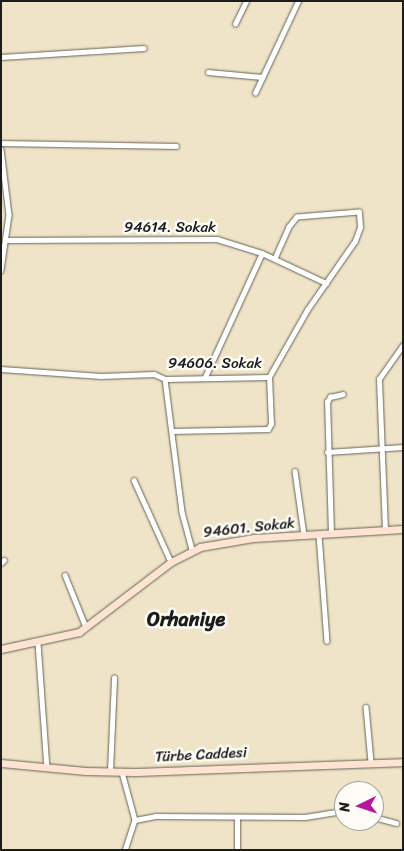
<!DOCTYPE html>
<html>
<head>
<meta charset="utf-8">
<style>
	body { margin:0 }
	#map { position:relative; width:404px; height:851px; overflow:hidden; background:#efe4c7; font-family:Sriracha,sans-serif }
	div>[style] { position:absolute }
	.roads { filter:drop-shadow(0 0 1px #666258) drop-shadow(0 0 1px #666258) }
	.street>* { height:4.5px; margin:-2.25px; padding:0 2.25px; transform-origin:2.25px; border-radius:2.25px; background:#fff }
	.secondary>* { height:7px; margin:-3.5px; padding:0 3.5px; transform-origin:3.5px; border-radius:3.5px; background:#fde4d0 }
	span { translate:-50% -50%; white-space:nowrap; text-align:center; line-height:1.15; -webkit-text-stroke:5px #fdfcf7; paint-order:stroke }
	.street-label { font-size:15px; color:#1c1c1c }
	.district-label { font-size:20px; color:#1c1c1c; font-weight:700 }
	.frame { position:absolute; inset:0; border:2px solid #1c1c1c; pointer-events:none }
	.north { position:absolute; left:334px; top:781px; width:50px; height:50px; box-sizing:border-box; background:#fdfcf7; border:1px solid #a3a29f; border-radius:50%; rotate:266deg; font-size:14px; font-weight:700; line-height:20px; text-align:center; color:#1c1c1c }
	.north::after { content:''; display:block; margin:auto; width:18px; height:22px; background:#b5179e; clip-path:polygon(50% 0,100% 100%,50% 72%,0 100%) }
</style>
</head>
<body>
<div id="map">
	<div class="roads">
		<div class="street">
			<div style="left:235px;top:24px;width:25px;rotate:-64deg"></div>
			<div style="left:1px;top:57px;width:143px;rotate:-3.6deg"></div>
			<div style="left:208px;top:72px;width:54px;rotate:5.3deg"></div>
			<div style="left:255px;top:93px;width:102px;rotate:-64.9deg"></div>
			<div style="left:1px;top:143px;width:175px;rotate:1deg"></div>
			<div style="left:1px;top:149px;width:66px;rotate:83.1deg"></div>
			<div style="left:9px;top:215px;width:56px;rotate:98.3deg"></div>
			<div style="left:7px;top:240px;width:210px;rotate:-0.3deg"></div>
			<div style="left:217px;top:239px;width:47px;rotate:17.3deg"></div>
			<div style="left:262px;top:253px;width:71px;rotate:25.1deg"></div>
			<div style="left:1px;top:369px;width:100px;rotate:4deg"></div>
			<div style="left:101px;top:376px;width:53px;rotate:-2.2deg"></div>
			<div style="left:154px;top:374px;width:12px;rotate:24deg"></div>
			<div style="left:165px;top:379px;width:104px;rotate:-1.1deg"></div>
			<div style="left:269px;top:377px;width:77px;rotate:-60.4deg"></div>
			<div style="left:307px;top:310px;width:84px;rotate:-55.2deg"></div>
			<div style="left:355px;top:241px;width:15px;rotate:-70deg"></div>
			<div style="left:360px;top:227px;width:15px;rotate:-94deg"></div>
			<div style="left:359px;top:212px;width:62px;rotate:175.4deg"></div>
			<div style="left:297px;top:217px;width:13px;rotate:129deg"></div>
			<div style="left:289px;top:227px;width:34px;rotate:114deg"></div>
			<div style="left:205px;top:377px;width:136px;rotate:-65.3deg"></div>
			<div style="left:165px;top:379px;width:134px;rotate:82.7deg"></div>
			<div style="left:182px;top:512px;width:38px;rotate:75deg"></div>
			<div style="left:172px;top:431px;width:96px;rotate:-1.2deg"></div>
			<div style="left:268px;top:429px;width:6px;rotate:-59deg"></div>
			<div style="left:271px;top:424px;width:47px;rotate:-92.4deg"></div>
			<div style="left:327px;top:452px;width:76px;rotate:-3.8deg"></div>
			<div style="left:295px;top:471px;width:65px;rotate:82deg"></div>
			<div style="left:134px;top:480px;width:90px;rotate:65.7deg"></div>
			<div style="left:385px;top:530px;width:151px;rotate:-92.3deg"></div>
			<div style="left:379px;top:379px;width:42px;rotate:-54.8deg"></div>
			<div style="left:331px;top:534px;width:132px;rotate:-91.7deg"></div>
			<div style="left:327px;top:402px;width:6px;rotate:-59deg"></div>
			<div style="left:330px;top:397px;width:13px;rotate:-13deg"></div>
			<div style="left:319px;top:535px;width:106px;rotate:85.7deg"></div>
			<div style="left:1px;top:563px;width:4px;rotate:-45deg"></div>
			<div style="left:65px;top:575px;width:56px;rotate:68deg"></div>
			<div style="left:38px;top:643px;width:125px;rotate:85.9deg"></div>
			<div style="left:366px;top:707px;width:55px;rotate:84.8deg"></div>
			<div style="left:110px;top:771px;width:93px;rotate:-87.5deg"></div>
			<div style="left:122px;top:772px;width:50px;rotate:74.8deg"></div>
			<div style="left:135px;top:820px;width:32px;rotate:108deg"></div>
			<div style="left:374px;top:817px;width:23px;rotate:15deg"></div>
			<div style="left:135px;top:820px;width:20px;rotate:-11deg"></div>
			<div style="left:155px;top:816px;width:150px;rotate:0.4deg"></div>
			<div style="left:305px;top:817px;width:39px;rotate:-9deg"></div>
			<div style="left:237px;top:850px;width:31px;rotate:-90deg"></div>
		</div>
		<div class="secondary">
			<div style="left:1px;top:649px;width:80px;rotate:-12.3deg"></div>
			<div style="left:79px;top:632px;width:116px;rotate:-37.3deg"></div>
			<div style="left:171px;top:562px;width:33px;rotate:-27deg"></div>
			<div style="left:200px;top:547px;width:55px;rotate:-9.5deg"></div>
			<div style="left:254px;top:538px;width:149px;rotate:-3.5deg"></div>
			<div style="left:1px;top:763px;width:85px;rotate:5.4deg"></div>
			<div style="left:86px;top:771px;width:48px;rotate:1.2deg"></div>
			<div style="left:134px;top:772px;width:269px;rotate:-2.1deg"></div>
		</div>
	</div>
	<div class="street-label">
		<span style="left:170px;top:228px">94614. Sokak</span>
		<span style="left:215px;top:364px">94606. Sokak</span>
		<span style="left:249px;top:528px;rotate:-6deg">94601. Sokak</span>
		<span style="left:201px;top:755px;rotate:-3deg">Türbe Caddesi</span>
	</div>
	<div class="district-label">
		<span style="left:186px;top:619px">Orhaniye</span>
	</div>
	<div class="frame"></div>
	<div class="north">N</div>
</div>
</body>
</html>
